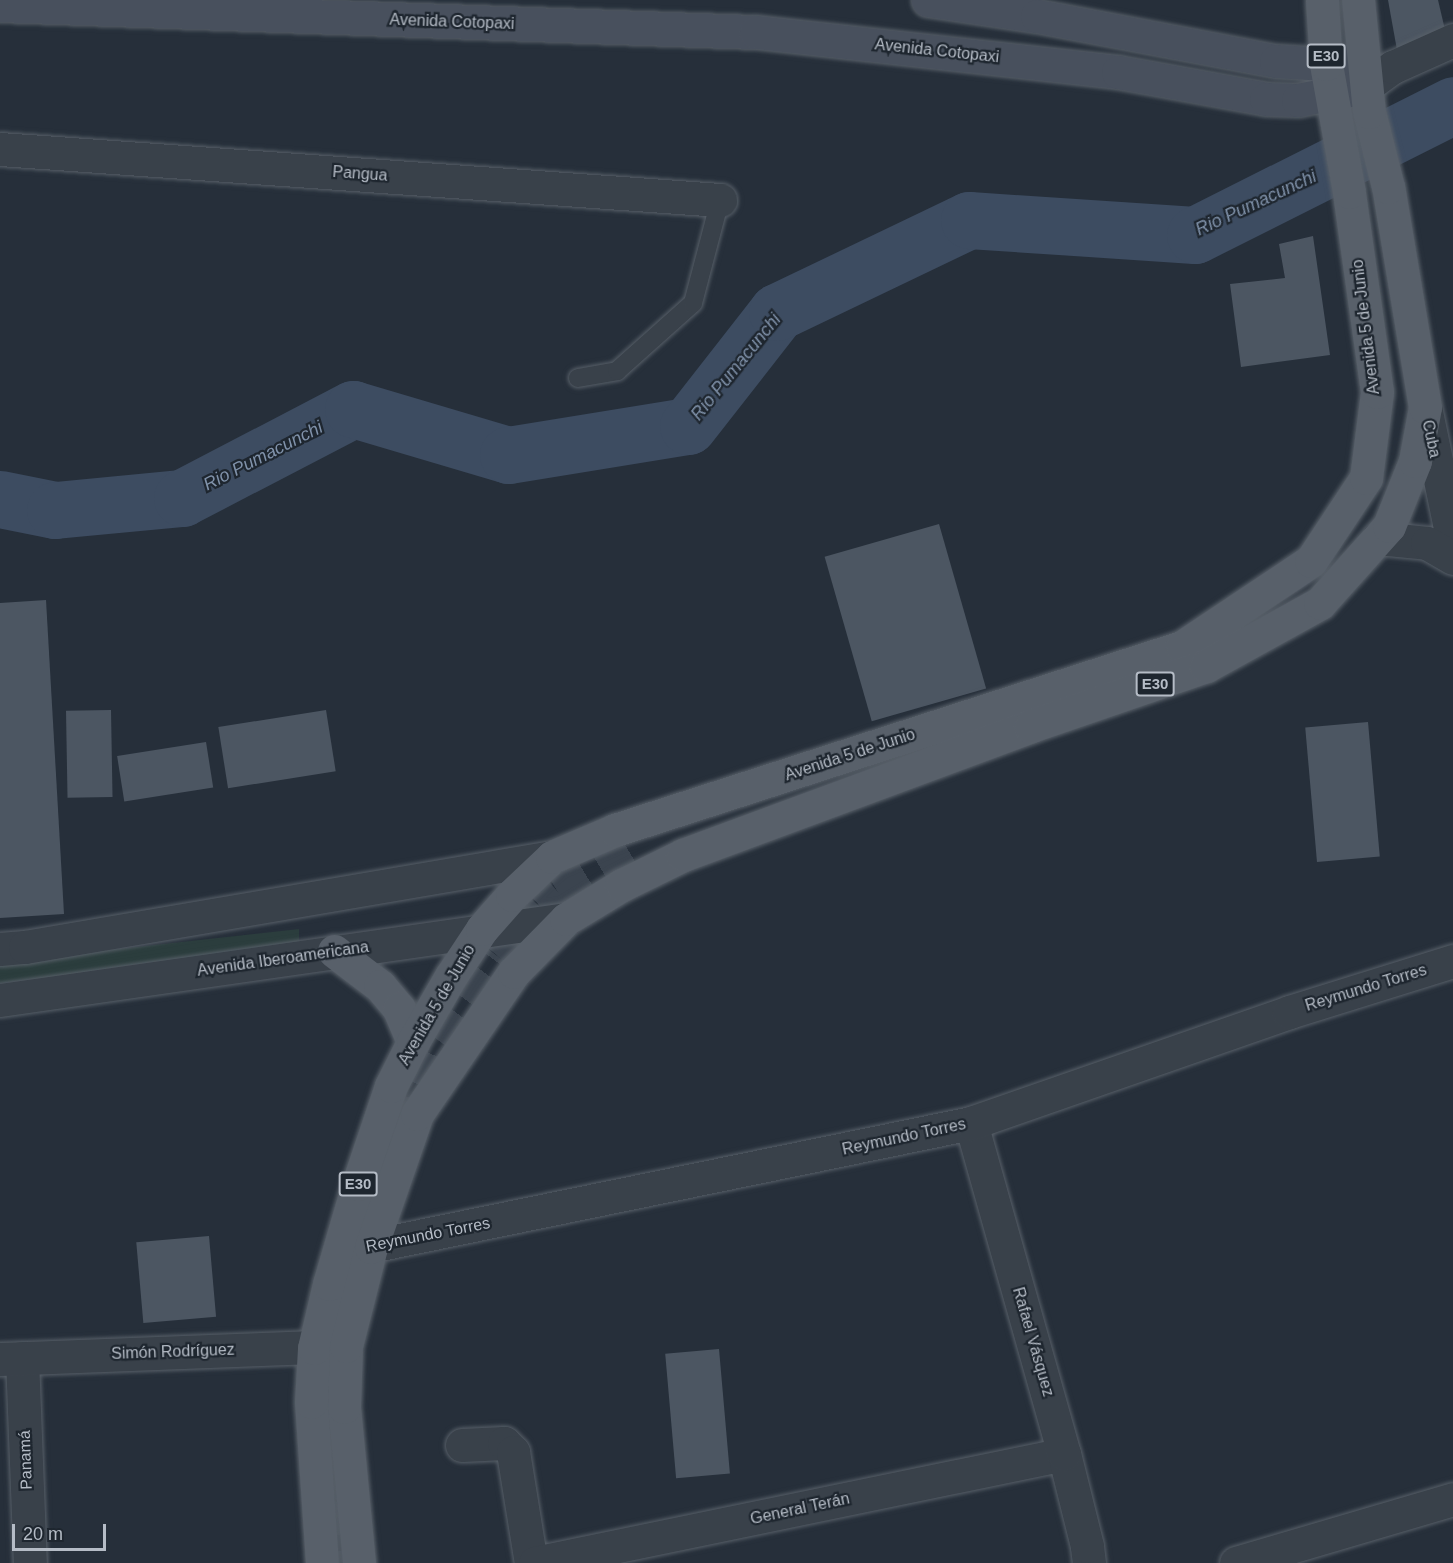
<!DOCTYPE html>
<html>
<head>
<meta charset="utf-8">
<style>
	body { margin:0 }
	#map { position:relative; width:1453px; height:1563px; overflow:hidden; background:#262f3a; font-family:Arial,sans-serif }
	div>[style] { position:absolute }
	.green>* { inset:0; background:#2b3d3d }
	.river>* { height:57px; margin:-28.5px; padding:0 28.5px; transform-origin:28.5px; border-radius:28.5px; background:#3d4c61 }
	.building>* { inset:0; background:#4c5662; transform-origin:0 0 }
	.primary-tunnel>* { height:33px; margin-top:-16.5px; transform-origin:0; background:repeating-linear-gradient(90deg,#3b444f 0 33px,transparent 0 49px) }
	.roads { filter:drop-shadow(0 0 2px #575f68) drop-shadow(0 0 2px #575f68) }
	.service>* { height:18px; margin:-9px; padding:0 9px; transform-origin:9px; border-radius:9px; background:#39414a }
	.minor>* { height:33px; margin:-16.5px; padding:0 16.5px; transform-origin:16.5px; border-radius:16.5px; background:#39414a }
	.tertiary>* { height:33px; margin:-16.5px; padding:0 16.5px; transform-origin:16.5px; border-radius:16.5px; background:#39414a }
	.secondary>* { height:33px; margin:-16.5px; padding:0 16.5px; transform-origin:16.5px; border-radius:16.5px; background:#48505d }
	.primary>* { height:33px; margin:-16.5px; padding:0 16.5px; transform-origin:16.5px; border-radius:16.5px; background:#58606a }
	span { translate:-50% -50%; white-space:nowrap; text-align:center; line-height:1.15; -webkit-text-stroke:4.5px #1e262f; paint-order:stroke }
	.shield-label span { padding:2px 4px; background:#1e262f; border:2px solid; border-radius:4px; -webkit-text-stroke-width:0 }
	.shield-label { font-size:15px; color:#b5bcc6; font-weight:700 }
	.street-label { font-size:16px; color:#b5bcc6 }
	.water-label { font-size:18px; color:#8092aa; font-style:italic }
	.scale { position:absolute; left:12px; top:1524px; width:94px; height:27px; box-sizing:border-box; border:3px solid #b5bcc6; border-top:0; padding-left:8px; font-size:18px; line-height:21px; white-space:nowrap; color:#b5bcc6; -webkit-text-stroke:4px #1e262f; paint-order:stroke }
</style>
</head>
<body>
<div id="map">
	<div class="green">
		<div style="clip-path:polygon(299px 929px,299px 947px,0 983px,0 962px)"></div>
	</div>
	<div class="river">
		<div style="left:0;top:499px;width:56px;rotate:11.3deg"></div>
		<div style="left:55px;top:510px;width:128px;rotate:-5.4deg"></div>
		<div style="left:182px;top:498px;width:193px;rotate:-27.5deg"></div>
		<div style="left:353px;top:409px;width:162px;rotate:16.5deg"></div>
		<div style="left:508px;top:455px;width:182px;rotate:-9.2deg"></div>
		<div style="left:688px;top:426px;width:145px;rotate:-52deg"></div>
		<div style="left:777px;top:312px;width:213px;rotate:-25.6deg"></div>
		<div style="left:969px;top:220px;width:226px;rotate:3.8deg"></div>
		<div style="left:1195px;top:235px;width:289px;rotate:-26.7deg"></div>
	</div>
	<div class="building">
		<div style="clip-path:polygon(1388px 0,1438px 0,1446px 34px,1397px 50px)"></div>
		<div style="clip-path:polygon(1313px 236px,1330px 355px,1241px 367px,1230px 284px,1285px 278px,1279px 244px)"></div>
		<div style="left:939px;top:524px;width:171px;height:119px;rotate:74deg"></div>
		<div style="clip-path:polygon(46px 600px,64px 914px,0 918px,0 603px)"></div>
		<div style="left:111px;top:710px;width:87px;height:45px;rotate:89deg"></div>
		<div style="left:326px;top:710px;width:62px;height:109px;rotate:81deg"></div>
		<div style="left:1368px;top:722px;width:135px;height:63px;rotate:85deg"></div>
		<div style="left:206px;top:742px;width:46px;height:90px;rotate:81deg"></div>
		<div style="left:209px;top:1236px;width:81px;height:73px;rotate:85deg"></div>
		<div style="left:719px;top:1349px;width:125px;height:54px;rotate:85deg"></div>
	</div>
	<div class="primary-tunnel">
		<div style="left:397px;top:1128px;width:98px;rotate:-65.8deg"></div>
		<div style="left:437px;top:1039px;width:103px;rotate:-53.7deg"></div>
		<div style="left:498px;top:956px;width:65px;rotate:-48.7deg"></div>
		<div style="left:541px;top:907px;width:23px;rotate:-41deg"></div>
		<div style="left:558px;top:892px;width:97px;rotate:-31.1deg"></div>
		<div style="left:332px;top:1502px;width:61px;rotate:83.5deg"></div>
	</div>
	<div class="roads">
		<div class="service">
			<div style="left:578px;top:378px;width:40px;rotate:-10deg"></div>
			<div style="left:617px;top:371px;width:102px;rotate:-41.8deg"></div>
			<div style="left:693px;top:303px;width:106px;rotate:-75.3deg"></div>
		</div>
		<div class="minor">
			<div style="left:1365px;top:87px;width:34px;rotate:-36deg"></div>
			<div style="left:1393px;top:67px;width:66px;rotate:-24.2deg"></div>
			<div style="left:0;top:149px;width:722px;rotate:4.05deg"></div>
			<div style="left:346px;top:1251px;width:638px;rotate:-11.57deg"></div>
			<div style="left:22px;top:1358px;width:205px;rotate:87.8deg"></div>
			<div style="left:0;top:1359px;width:343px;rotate:-2.2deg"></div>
			<div style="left:462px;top:1445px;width:42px;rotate:-2.7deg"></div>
			<div style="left:504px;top:1443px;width:13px;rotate:45deg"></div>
			<div style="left:513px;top:1452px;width:112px;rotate:80.8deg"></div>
			<div style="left:535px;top:1563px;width:540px;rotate:-11.64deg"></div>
			<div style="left:1236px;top:1563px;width:226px;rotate:-16.4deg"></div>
		</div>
		<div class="tertiary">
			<div style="left:1425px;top:407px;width:138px;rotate:78.3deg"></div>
			<div style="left:1378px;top:538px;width:49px;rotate:5.8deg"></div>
			<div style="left:1427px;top:543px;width:30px;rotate:30deg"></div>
			<div style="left:0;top:949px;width:25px;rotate:-5deg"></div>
			<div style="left:25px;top:947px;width:535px;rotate:-9.69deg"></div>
			<div style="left:0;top:1000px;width:572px;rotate:-8.14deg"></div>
			<div style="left:1089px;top:1563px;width:17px;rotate:-97deg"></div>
			<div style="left:1087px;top:1546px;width:95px;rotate:-104deg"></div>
			<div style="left:1064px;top:1454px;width:344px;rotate:-105.7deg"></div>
			<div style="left:971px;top:1123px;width:337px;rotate:-19.2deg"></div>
			<div style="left:1289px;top:1012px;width:172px;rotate:-17.3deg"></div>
		</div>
		<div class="secondary">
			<div style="left:928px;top:0;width:110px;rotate:8.4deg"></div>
			<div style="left:1037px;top:16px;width:243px;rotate:10.7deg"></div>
			<div style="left:1276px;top:61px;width:50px;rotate:3.4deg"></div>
			<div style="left:1326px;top:64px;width:36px;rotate:-5deg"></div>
			<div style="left:0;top:5px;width:756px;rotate:2.05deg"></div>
			<div style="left:756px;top:32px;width:364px;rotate:6.3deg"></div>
			<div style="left:1118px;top:72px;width:150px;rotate:10.3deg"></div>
			<div style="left:1266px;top:99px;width:32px;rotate:2deg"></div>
			<div style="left:1298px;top:100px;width:68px;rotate:-11deg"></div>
		</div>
		<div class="primary">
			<div style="left:334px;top:951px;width:58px;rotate:37.3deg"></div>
			<div style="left:380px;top:986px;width:30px;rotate:50deg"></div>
			<div style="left:399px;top:1009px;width:36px;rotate:67deg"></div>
			<div style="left:322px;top:1563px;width:161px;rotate:-93.9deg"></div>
			<div style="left:311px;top:1402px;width:54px;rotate:-86.8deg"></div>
			<div style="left:314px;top:1348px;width:66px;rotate:-76.8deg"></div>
			<div style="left:329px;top:1284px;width:104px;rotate:-73.8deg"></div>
			<div style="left:358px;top:1184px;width:103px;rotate:-71.4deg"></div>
			<div style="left:391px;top:1086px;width:49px;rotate:-63.4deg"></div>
			<div style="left:413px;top:1042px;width:76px;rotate:-60.1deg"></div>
			<div style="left:451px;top:976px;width:56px;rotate:-56.6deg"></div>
			<div style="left:482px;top:929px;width:45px;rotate:-48.6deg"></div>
			<div style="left:512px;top:895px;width:55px;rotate:-43.5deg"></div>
			<div style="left:552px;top:857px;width:69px;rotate:-23.2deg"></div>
			<div style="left:615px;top:830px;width:596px;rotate:-17.89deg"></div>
			<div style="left:1182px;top:647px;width:155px;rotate:-33.7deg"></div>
			<div style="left:1311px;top:561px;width:100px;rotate:-56.5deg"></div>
			<div style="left:1366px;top:478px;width:87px;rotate:-82.7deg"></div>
			<div style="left:1377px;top:392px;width:202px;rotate:-98deg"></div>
			<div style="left:1349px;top:192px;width:130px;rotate:-100.2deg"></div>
			<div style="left:1326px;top:64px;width:64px;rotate:-93.6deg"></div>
			<div style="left:359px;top:1563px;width:157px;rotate:-95.5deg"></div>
			<div style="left:344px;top:1407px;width:61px;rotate:-88.1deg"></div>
			<div style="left:346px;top:1346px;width:102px;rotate:-75.8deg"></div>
			<div style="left:371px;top:1247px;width:141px;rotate:-70.9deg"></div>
			<div style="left:417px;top:1114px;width:172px;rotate:-55.7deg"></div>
			<div style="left:514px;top:972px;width:74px;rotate:-45.5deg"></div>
			<div style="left:566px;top:919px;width:66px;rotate:-31.3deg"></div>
			<div style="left:622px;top:885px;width:68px;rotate:-26.2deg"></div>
			<div style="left:683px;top:855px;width:371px;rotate:-20.3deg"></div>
			<div style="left:1031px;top:726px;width:185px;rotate:-18.9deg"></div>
			<div style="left:1206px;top:666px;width:130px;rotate:-28.9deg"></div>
			<div style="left:1320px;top:603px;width:103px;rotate:-48.1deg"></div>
			<div style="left:1389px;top:526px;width:70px;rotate:-68.2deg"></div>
			<div style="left:1415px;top:461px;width:55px;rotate:-79.5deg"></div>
			<div style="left:1425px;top:407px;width:223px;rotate:-99.5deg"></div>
			<div style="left:1388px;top:187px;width:77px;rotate:-104.2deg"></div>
			<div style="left:1369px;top:112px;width:113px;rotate:-95.6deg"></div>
		</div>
	</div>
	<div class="shield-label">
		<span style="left:1326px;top:56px">E30</span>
		<span style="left:1155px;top:684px">E30</span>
		<span style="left:358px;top:1184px">E30</span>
	</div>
	<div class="street-label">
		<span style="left:452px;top:22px;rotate:2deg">Avenida Cotopaxi</span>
		<span style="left:937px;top:51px;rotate:6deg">Avenida Cotopaxi</span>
		<span style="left:360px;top:174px;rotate:4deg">Pangua</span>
		<span style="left:1366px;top:327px;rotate:-97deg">Avenida 5 de Junio</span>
		<span style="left:1431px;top:439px;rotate:78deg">Cuba</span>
		<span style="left:850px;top:755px;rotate:-18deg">Avenida 5 de Junio</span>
		<span style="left:283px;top:959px;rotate:-8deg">Avenida Iberoamericana</span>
		<span style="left:1366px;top:988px;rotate:-17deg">Reymundo Torres</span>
		<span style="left:437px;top:1005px;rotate:-60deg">Avenida 5 de Junio</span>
		<span style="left:904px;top:1137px;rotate:-12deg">Reymundo Torres</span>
		<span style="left:428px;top:1235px;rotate:-11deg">Reymundo Torres</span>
		<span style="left:1033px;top:1342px;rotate:74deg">Rafael Vásquez</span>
		<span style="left:173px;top:1352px;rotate:-2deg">Simón Rodríguez</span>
		<span style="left:26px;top:1460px;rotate:-92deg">Panamá</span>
		<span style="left:800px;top:1509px;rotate:-12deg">General Terán</span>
	</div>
	<div class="water-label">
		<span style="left:1256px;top:203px;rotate:-25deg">Rio Pumacunchi</span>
		<span style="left:736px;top:367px;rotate:-51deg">Rio Pumacunchi</span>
		<span style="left:263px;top:456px;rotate:-27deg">Rio Pumacunchi</span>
	</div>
	<div class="scale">20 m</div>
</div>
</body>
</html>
